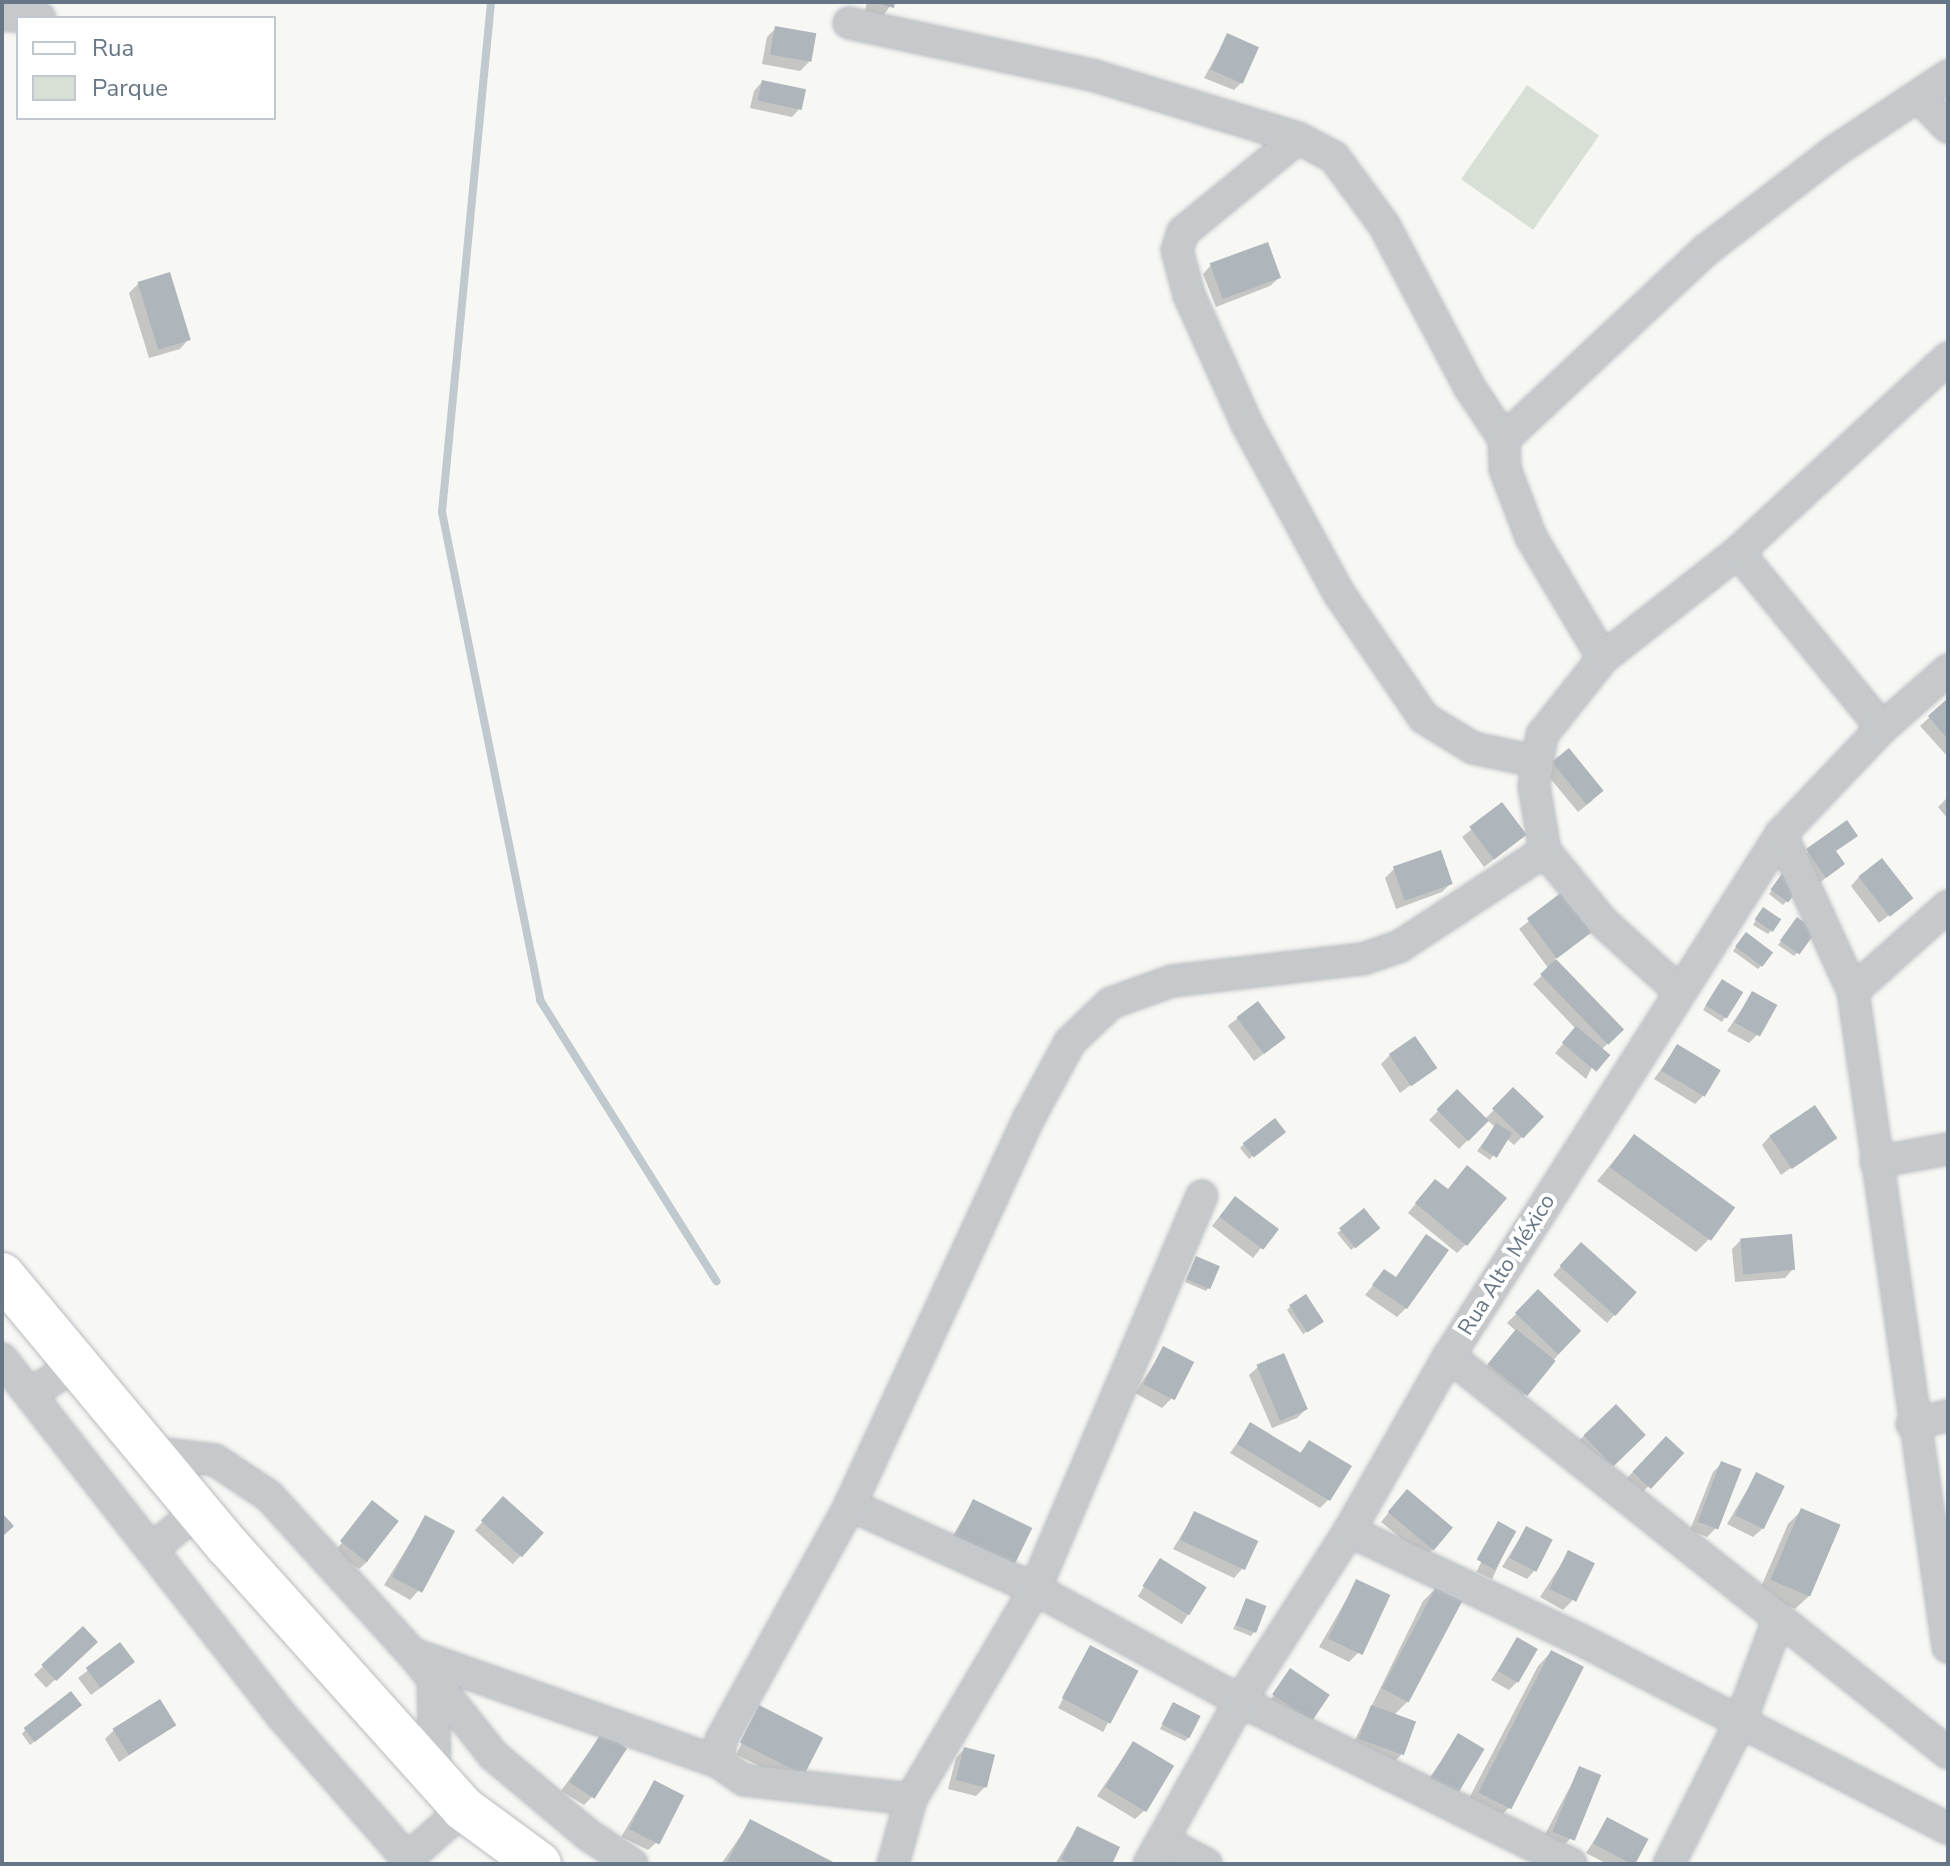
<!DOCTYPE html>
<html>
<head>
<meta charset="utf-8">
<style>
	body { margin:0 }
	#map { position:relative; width:1950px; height:1866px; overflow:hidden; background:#f7f7f4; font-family:"Nunito Sans",sans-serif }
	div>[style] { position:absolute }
	.green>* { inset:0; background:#d8dfd5; transform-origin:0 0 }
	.shadow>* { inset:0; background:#0003; transform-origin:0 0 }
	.stream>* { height:8px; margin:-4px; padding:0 4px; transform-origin:4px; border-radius:4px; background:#bfc9ce }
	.building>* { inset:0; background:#aeb5bb; transform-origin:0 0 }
	.roads { filter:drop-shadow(0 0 2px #b8bcc0) drop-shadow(0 0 2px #b8bcc0) }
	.street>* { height:30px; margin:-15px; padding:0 15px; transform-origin:15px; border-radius:15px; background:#c5c9cc }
	.primary>* { height:44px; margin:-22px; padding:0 22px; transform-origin:22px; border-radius:22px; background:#fff }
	span { translate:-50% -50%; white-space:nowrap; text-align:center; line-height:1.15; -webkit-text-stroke:8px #fff; paint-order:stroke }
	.street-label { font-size:22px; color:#667686 }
	.frame { position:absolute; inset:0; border:4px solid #667686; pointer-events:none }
	.legend { position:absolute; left:16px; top:16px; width:260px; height:104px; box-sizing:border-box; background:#fff; border:2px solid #c2c8cf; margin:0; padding:10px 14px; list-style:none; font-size:24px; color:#667686 }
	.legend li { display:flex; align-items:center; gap:16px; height:40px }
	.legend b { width:40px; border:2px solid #c2c8cf }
</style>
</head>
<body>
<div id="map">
	<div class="green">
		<div style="left:1527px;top:85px;width:88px;height:115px;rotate:35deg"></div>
	</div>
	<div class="shadow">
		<div style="clip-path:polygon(867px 2px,893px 2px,883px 16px,865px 11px)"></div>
		<div style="clip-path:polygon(776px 28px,809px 62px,800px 71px,762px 64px,767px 37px)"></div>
		<div style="clip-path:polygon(1227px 36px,1243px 81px,1234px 90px,1204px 78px)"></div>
		<div style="clip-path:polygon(762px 82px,800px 108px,792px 117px,750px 108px,754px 91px)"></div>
		<div style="clip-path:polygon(1211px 265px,1279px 278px,1270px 286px,1216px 307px,1203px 274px)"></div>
		<div style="clip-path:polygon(138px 284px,188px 340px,180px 349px,149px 358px,129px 293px)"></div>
		<div style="clip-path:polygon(1948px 700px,1948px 757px,1920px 726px)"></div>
		<div style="clip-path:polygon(1568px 751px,1593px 800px,1578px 812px,1545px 772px)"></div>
		<div style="clip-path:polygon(1948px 797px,1948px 819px,1938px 807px)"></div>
		<div style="clip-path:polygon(1502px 805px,1515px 843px,1484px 867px,1462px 837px)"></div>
		<div style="clip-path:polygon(1847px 823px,1834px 852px,1843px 864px,1817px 885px,1798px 859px)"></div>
		<div style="clip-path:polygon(1440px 853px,1451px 883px,1442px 892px,1396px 909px,1385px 878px,1394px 869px)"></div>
		<div style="clip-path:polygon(1859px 877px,1910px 898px,1879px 923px,1851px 886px)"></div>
		<div style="clip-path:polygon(1781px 878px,1787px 901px,1783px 905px,1769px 894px)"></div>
		<div style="clip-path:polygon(1562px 895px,1580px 940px,1554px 960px,1622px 1030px,1601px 1050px,1586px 1079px,1555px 1053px,1576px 1029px,1533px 984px,1549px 969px,1519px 929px)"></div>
		<div style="clip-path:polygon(1759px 914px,1772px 930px,1768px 934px,1753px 925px)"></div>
		<div style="clip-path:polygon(1794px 923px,1798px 952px,1794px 956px,1778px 945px)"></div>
		<div style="clip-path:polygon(1742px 939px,1762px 965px,1758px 969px,1733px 951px)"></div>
		<div style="clip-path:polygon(1718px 985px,1741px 993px,1722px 1022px,1703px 1010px)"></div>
		<div style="clip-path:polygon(1752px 994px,1757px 1035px,1749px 1043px,1727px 1031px)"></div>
		<div style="left:1258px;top:1003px;width:44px;height:38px;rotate:53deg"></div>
		<div style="clip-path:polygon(1677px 1047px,1704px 1095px,1695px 1104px,1654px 1079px)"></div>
		<div style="clip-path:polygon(1389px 1056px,1434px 1067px,1400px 1093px,1381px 1064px)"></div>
		<div style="clip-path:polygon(1513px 1090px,1541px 1117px,1514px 1145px,1506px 1138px,1490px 1160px,1477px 1151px,1495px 1127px,1487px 1120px,1459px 1149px,1429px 1120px,1457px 1092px,1485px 1119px)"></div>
		<div style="clip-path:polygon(1280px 1135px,1249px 1159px,1240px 1148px,1244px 1144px)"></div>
		<div style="clip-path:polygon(1634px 1136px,1709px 1239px,1696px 1252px,1597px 1181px)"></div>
		<div style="clip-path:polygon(1770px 1136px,1834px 1137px,1781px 1175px,1762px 1145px)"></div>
		<div style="clip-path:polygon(1426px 1191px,1447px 1191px,1466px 1244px,1457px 1253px,1408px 1213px)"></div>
		<div style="clip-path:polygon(1227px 1207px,1276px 1229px,1253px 1258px,1212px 1226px)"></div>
		<div style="clip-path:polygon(1341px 1230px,1373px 1232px,1351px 1250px,1337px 1233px)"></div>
		<div style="clip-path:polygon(1741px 1240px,1793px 1269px,1785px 1278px,1735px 1282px,1732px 1249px)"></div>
		<div style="clip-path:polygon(1573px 1253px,1635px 1292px,1607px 1323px,1553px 1275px)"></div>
		<div style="clip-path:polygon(1196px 1259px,1209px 1287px,1206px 1291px,1185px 1282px)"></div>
		<div style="clip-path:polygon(1384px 1272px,1395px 1279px,1406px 1308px,1397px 1317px,1365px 1295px)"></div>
		<div style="clip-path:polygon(1538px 1292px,1578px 1331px,1517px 1404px,1480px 1374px,1516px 1331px,1507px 1323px)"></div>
		<div style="clip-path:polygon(1291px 1306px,1318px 1325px,1303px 1334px,1287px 1310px)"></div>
		<div style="clip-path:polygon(1164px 1348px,1171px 1399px,1162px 1408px,1135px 1393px)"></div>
		<div style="clip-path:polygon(1258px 1367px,1306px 1409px,1297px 1418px,1272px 1428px,1249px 1375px)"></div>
		<div style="left:1616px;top:1406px;width:40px;height:56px;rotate:47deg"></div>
		<div style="clip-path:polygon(1250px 1425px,1299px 1454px,1309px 1442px,1329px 1499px,1320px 1508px,1230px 1453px)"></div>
		<div style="left:1666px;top:1439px;width:21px;height:59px;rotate:45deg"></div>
		<div style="clip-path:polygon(1722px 1463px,1740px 1470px,1716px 1528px,1707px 1537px,1690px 1530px,1713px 1472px)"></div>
		<div style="clip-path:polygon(1756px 1475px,1762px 1529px,1753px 1537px,1727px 1524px)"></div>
		<div style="left:503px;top:1499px;width:51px;height:42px;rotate:42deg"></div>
		<div style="clip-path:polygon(973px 1501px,1030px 1529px,946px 1547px)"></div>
		<div style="clip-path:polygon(1398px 1501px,1433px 1549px,1424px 1557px,1381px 1522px)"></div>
		<div style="clip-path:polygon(1801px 1511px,1809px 1596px,1795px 1609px,1758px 1594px,1788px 1524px)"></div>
		<div style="clip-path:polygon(364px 1512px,368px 1561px,359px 1569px,335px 1552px)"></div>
		<div style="clip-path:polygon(1194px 1514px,1242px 1569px,1234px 1578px,1173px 1549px)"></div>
		<div style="clip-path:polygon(426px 1517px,418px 1591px,410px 1600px,384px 1585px)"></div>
		<div style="left:1499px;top:1524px;width:17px;height:53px;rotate:25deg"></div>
		<div style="clip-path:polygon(1526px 1528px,1535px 1570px,1527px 1579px,1502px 1567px)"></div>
		<div style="clip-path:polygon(1569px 1552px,1572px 1601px,1563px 1610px,1540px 1597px)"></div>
		<div style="left:1160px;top:1561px;width:52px;height:42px;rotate:32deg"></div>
		<div style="clip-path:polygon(1357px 1581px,1358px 1653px,1349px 1662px,1319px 1647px)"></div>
		<div style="clip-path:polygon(1437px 1587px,1461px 1600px,1408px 1701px,1394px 1715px,1401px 1755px,1393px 1763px,1351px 1748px,1423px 1601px)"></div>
		<div style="clip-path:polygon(1247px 1600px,1254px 1632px,1251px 1636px,1233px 1629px)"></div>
		<div style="left:83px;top:1629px;width:18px;height:67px;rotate:47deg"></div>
		<div style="clip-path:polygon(1518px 1640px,1518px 1681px,1509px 1690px,1491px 1680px)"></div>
		<div style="clip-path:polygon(120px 1645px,124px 1670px,91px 1695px,78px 1678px)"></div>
		<div style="left:1090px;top:1648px;width:51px;height:68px;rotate:28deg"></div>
		<div style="clip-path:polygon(1551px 1652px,1509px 1808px,1495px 1821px,1465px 1806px,1538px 1666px)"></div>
		<div style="left:1290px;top:1671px;width:45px;height:42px;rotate:34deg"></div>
		<div style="clip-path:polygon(1173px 1704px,1189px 1737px,1185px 1741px,1160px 1729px)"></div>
		<div style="clip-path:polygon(76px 1708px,30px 1745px,22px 1734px,25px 1730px)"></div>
		<div style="left:759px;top:1708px;width:68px;height:52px;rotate:26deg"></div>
		<div style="clip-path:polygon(174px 1725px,119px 1762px,105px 1739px,114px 1730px)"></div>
		<div style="clip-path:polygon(602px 1734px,592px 1797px,584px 1805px,561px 1791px)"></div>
		<div style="clip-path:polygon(1459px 1735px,1445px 1805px,1421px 1790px)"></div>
		<div style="clip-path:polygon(1133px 1743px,1144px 1811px,1135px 1819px,1097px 1796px)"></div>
		<div style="clip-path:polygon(964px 1749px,985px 1787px,976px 1796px,948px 1789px,956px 1758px)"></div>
		<div style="clip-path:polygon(1580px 1768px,1570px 1839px,1561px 1848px,1542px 1840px)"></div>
		<div style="clip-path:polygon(654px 1782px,657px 1842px,648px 1850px,621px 1837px)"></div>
		<div style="clip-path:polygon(1608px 1819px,1645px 1839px,1632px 1864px,1607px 1864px,1586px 1853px)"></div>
		<div style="clip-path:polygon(751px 1821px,833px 1864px,721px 1864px)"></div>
		<div style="clip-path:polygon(1077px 1828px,1109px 1864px,1055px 1864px)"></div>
	</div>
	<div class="stream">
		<div style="left:491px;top:2px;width:512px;rotate:95.49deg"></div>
		<div style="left:442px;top:512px;width:498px;rotate:78.6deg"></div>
		<div style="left:540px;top:1000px;width:332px;rotate:57.9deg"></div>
	</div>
	<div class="building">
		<div style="clip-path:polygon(873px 2px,895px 2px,894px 8px)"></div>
		<div style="left:775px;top:26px;width:42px;height:29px;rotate:10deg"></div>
		<div style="left:1227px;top:33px;width:35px;height:40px;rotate:24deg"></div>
		<div style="left:762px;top:80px;width:45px;height:21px;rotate:12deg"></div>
		<div style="left:1268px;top:242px;width:38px;height:62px;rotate:70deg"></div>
		<div style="left:170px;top:272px;width:71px;height:34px;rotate:73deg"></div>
		<div style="clip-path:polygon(1948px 698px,1948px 739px,1928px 716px)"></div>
		<div style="left:1569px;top:748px;width:55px;height:22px;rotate:51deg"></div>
		<div style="left:1502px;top:802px;width:41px;height:41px;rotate:53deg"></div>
		<div style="clip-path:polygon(1847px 820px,1858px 836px,1836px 851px,1845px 864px,1826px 878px,1806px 849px)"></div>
		<div style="left:1441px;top:850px;width:36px;height:51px;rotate:71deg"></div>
		<div style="left:1882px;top:858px;width:51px;height:30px;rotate:52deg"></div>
		<div style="left:1784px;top:871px;width:22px;height:23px;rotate:36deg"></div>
		<div style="left:1562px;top:892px;width:50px;height:44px;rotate:53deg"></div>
		<div style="left:1763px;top:907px;width:22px;height:15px;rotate:34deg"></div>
		<div style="left:1797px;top:917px;width:24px;height:29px;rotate:36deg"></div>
		<div style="left:1746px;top:932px;width:34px;height:18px;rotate:37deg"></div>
		<div style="left:1556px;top:959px;width:98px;height:22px;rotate:46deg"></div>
		<div style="left:1722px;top:979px;width:25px;height:31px;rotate:32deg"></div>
		<div style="left:1752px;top:991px;width:29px;height:36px;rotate:29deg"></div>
		<div style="left:1258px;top:1001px;width:46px;height:27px;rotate:53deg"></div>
		<div style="left:1576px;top:1026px;width:45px;height:22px;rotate:40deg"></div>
		<div style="left:1415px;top:1036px;width:39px;height:32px;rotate:55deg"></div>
		<div style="left:1677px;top:1044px;width:51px;height:31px;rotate:31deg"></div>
		<div style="left:1513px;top:1087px;width:43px;height:30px;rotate:44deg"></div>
		<div style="left:1457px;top:1089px;width:45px;height:29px;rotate:45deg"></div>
		<div style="left:1815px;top:1105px;width:40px;height:55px;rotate:56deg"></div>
		<div style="left:1275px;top:1118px;width:18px;height:41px;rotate:52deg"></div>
		<div style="left:1496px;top:1123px;width:19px;height:29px;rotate:32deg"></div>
		<div style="left:1634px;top:1134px;width:125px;height:41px;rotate:36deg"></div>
		<div style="clip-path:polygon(1467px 1165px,1507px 1198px,1467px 1246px,1415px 1203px,1435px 1179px,1448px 1189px)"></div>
		<div style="left:1235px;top:1196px;width:55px;height:26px;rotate:37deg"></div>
		<div style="left:1364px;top:1208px;width:26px;height:32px;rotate:51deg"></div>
		<div style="clip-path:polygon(1426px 1234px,1449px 1250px,1407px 1309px,1372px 1285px,1384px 1269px,1396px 1277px)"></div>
		<div style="left:1792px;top:1234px;width:36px;height:52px;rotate:85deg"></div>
		<div style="left:1581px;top:1242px;width:75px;height:32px;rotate:42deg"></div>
		<div style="left:1196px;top:1256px;width:26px;height:25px;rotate:23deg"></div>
		<div style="left:1538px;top:1289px;width:60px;height:33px;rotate:44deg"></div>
		<div style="left:1306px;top:1294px;width:33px;height:20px;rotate:57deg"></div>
		<div style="left:1516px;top:1329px;width:51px;height:45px;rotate:39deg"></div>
		<div style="left:1163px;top:1346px;width:35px;height:43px;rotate:27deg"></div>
		<div style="left:1284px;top:1353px;width:61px;height:30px;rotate:67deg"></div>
		<div style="left:1616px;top:1404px;width:43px;height:45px;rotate:46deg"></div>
		<div style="clip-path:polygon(1250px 1422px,1301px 1453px,1309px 1440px,1352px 1466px,1330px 1501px,1237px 1444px)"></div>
		<div style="left:1666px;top:1436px;width:25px;height:49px;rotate:43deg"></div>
		<div style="left:1721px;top:1461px;width:22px;height:65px;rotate:21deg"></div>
		<div style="left:1756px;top:1472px;width:32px;height:48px;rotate:26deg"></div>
		<div style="left:1407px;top:1489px;width:60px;height:30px;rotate:40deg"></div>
		<div style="left:503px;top:1496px;width:55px;height:33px;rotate:42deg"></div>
		<div style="left:973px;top:1499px;width:66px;height:44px;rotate:26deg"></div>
		<div style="left:372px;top:1500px;width:34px;height:52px;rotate:38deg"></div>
		<div style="left:1801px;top:1508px;width:43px;height:78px;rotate:23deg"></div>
		<div style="left:1194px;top:1511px;width:71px;height:32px;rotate:25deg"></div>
		<div style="clip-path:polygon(2px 1513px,14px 1526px,2px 1537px)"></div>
		<div style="left:425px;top:1515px;width:34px;height:70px;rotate:28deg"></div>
		<div style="left:1498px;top:1521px;width:21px;height:44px;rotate:29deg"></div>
		<div style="left:1526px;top:1526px;width:30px;height:36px;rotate:27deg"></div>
		<div style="left:1568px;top:1550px;width:30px;height:43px;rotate:26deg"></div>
		<div style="left:1160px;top:1558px;width:55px;height:33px;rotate:32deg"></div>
		<div style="left:1356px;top:1579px;width:38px;height:66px;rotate:25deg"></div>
		<div style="left:1437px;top:1585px;width:30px;height:117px;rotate:28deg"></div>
		<div style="left:1246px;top:1598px;width:22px;height:29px;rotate:21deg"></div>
		<div style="left:83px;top:1626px;width:22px;height:57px;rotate:47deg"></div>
		<div style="left:1517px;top:1637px;width:24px;height:39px;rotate:30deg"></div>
		<div style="left:120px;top:1642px;width:25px;height:43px;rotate:53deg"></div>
		<div style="left:1090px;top:1645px;width:55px;height:60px;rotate:28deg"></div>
		<div style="left:1551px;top:1650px;width:37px;height:160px;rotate:27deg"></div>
		<div style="left:1290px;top:1668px;width:48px;height:32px;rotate:34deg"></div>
		<div style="left:71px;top:1691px;width:18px;height:60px;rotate:52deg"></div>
		<div style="left:160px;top:1699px;width:31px;height:56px;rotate:58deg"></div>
		<div style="left:1173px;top:1702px;width:31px;height:25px;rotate:27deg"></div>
		<div style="left:759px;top:1705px;width:72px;height:42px;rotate:27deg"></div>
		<div style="left:1371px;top:1705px;width:48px;height:36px;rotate:20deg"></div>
		<div style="left:602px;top:1732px;width:30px;height:60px;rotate:33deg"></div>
		<div style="left:1458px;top:1733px;width:31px;height:56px;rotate:31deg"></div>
		<div style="left:1133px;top:1741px;width:48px;height:54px;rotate:31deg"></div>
		<div style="left:964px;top:1747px;width:32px;height:34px;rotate:14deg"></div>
		<div style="left:1579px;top:1766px;width:24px;height:71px;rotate:22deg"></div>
		<div style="left:654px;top:1780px;width:34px;height:55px;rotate:27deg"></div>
		<div style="left:1607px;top:1817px;width:47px;height:30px;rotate:28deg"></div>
		<div style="clip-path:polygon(750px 1819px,837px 1864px,726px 1864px)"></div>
		<div style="clip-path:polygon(1077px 1826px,1120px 1847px,1112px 1864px,1071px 1864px,1061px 1859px)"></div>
	</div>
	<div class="roads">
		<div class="street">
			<div style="left:2px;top:15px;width:38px;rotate:5deg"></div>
			<div style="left:849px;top:23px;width:249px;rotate:12.1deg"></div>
			<div style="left:1092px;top:75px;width:215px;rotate:17deg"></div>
			<div style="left:1298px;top:138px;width:41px;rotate:27.8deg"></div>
			<div style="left:1334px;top:157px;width:84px;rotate:53.7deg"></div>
			<div style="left:1384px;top:225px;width:184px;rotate:62.2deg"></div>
			<div style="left:1470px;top:388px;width:61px;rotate:56.3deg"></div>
			<div style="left:1919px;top:97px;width:42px;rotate:46deg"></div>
			<div style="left:1298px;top:138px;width:149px;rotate:140.7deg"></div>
			<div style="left:1183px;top:232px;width:19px;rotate:108deg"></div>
			<div style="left:1177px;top:250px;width:47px;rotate:75.1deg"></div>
			<div style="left:1189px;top:295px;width:141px;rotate:65.8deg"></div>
			<div style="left:1247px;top:424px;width:195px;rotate:61.5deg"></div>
			<div style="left:1340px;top:595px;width:149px;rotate:55.7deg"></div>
			<div style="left:1424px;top:718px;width:57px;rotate:31.5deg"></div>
			<div style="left:1473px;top:748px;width:62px;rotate:12deg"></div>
			<div style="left:1738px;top:552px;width:227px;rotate:50.7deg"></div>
			<div style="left:1603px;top:658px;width:141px;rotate:-120.8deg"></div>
			<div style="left:1531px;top:537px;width:73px;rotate:-110.9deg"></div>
			<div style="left:1505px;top:469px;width:30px;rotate:-92deg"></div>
			<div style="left:1504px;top:439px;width:277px;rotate:-43.1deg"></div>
			<div style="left:1706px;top:250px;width:163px;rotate:-37.5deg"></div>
			<div style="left:1835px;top:151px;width:136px;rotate:-33.6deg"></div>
			<div style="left:1781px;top:834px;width:173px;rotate:65.4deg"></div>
			<div style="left:1853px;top:991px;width:663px;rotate:81.76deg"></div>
			<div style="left:1853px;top:991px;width:127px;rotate:-41.8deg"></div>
			<div style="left:1680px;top:992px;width:105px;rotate:-137.7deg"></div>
			<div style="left:1602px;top:921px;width:90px;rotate:-129.2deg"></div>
			<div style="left:1545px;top:851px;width:66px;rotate:-99.6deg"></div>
			<div style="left:1534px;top:786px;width:52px;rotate:-81.1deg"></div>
			<div style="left:1542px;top:735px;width:98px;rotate:-51.6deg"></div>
			<div style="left:1603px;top:658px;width:172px;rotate:-38.1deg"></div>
			<div style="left:1738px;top:552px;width:286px;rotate:-42.7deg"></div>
			<div style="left:1876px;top:1162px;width:73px;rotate:-10.2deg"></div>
			<div style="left:1449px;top:1356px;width:638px;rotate:38.51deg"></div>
			<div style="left:2px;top:1359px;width:452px;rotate:51.9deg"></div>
			<div style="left:281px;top:1715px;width:198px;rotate:48.7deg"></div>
			<div style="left:31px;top:1394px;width:54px;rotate:-33.7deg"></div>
			<div style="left:1912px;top:1424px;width:37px;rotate:-13deg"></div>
			<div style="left:149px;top:1452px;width:66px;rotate:6.9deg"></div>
			<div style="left:215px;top:1460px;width:65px;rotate:33.7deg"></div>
			<div style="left:269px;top:1496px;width:214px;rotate:47.7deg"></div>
			<div style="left:413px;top:1654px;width:129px;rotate:51.6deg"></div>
			<div style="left:493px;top:1755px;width:123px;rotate:40deg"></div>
			<div style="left:587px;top:1834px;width:54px;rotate:33.7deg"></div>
			<div style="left:850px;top:1505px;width:203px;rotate:24.4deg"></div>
			<div style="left:1035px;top:1589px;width:234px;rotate:28.6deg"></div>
			<div style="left:1240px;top:1701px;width:369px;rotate:26.2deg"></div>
			<div style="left:1349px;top:1531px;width:256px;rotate:25.2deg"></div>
			<div style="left:1581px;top:1640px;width:413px;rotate:27.2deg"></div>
			<div style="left:152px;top:1549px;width:60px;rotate:-39.6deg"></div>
			<div style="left:413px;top:1654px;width:324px;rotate:19.5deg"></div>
			<div style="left:433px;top:1679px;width:99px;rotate:88.8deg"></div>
			<div style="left:911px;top:1799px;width:168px;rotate:-173.5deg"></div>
			<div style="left:744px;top:1780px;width:32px;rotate:-145deg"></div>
			<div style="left:718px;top:1762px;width:22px;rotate:-82deg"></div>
			<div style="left:721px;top:1740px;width:268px;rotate:-61.2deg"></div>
			<div style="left:850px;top:1505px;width:426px;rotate:-65.2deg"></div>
			<div style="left:1029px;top:1118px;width:86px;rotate:-61.7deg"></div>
			<div style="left:1070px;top:1042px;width:57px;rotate:-43.6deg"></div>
			<div style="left:1111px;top:1003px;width:65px;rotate:-19.8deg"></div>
			<div style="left:1172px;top:981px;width:192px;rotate:-6.6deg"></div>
			<div style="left:1363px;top:959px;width:39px;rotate:-19deg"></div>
			<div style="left:1400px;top:946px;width:173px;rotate:-33.2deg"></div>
			<div style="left:1165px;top:1842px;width:47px;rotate:28.2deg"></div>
			<div style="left:407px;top:1859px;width:76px;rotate:-41.3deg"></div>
			<div style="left:893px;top:1864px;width:67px;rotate:-74.5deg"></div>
			<div style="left:911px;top:1799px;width:244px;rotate:-59.4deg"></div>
			<div style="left:1035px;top:1589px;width:427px;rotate:-67deg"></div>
			<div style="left:1149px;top:1864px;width:187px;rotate:-60.8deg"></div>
			<div style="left:1240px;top:1701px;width:202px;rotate:-57.3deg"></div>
			<div style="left:1349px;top:1531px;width:202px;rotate:-60.3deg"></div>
			<div style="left:1449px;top:1356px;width:619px;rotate:-57.54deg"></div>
			<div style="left:1781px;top:834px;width:146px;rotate:-46.4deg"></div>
			<div style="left:1882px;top:728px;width:88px;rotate:-41.3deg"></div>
			<div style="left:1669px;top:1864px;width:158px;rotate:-63.3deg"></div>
			<div style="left:1740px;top:1723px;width:110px;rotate:-69.7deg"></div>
		</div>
		<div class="primary">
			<div style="left:2px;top:1275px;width:353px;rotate:50.2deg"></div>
			<div style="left:228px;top:1546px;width:353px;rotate:48.1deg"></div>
			<div style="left:464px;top:1809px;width:93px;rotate:36.3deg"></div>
		</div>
	</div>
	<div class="street-label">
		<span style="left:1507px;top:1265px;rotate:-58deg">Rua Alto México</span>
	</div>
	<div class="frame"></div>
	<ul class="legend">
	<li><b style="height:10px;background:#fff"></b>Rua</li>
	<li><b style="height:22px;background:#d8dfd5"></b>Parque</li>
	</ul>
</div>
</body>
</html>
